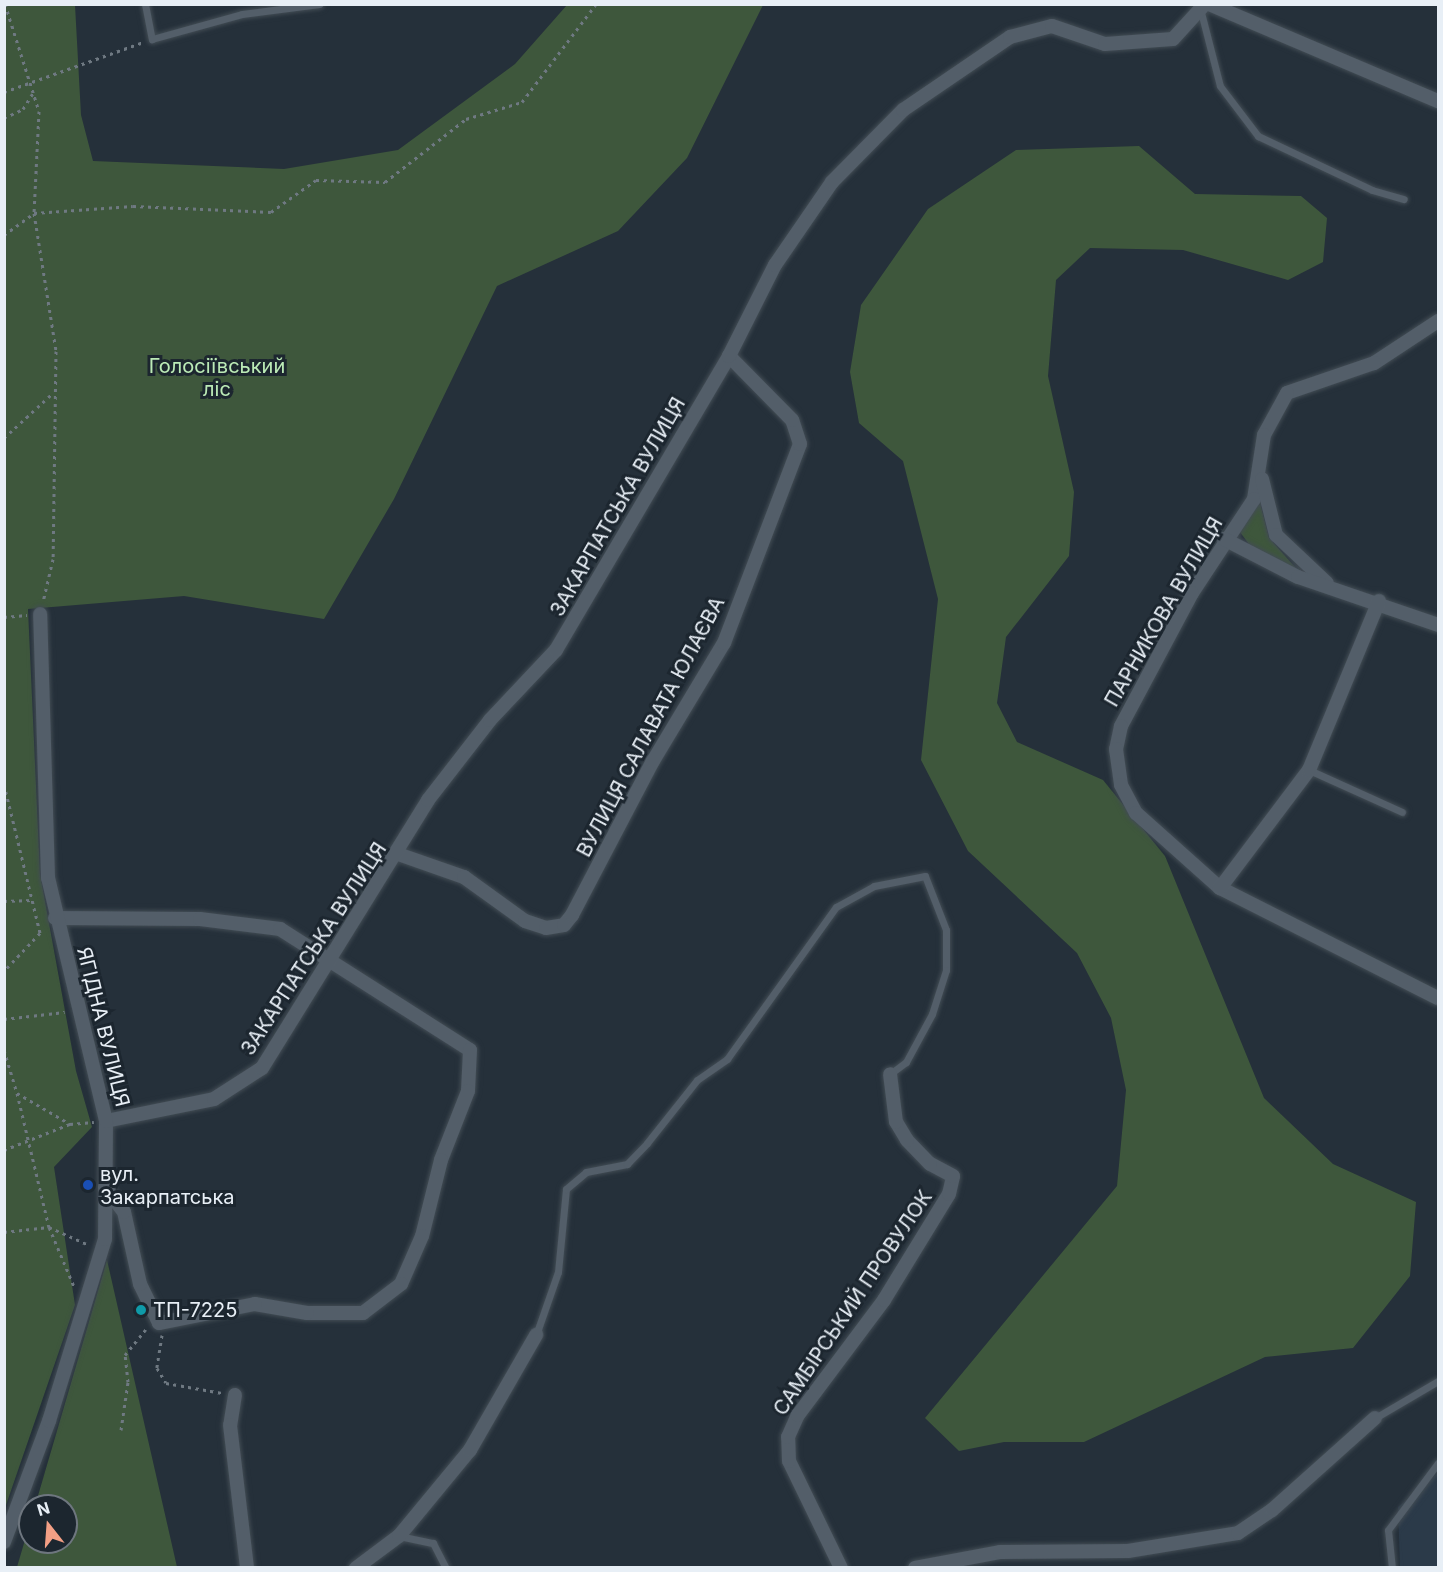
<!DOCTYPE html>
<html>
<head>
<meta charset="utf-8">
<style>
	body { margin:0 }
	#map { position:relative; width:1443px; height:1572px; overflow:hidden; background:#25303a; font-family:Inter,sans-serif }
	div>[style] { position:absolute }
	.built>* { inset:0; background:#2b3a49 }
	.green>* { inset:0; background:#3e573c }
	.path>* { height:3px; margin-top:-1.5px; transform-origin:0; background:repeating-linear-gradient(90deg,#6f7982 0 3px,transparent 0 7.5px) }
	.roads { filter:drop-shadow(0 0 2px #424c54) drop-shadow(0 0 2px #424c54) }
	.lane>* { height:7px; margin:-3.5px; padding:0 3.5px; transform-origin:3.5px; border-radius:3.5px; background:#535e69 }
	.street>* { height:14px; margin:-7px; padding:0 7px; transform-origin:7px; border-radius:7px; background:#535e69 }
	.dots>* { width:16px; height:16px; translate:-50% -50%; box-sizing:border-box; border:3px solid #1c262f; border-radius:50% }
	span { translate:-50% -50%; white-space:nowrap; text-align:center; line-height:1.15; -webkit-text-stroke:6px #1c262f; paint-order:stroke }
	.park-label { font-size:20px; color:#bbeab6 }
	.street-label { font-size:20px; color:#e8eff6 }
	.poi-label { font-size:20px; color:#e8eff6 }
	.left { translate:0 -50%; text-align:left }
	.frame { position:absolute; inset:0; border:6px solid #e8eff6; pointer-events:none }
	.north { position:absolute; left:18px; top:1494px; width:60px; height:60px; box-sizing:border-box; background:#1c262f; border:2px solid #6e767f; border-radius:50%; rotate:343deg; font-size:16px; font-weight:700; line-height:24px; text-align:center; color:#e8eff6 }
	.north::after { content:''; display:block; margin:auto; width:21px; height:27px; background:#f39f85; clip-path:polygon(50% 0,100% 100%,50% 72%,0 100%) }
</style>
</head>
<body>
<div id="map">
	<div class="built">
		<div style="clip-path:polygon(1438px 1473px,1438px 1567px,1400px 1567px,1398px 1507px)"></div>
	</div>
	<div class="green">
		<div style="clip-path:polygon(5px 5px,75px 5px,81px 115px,93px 161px,284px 169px,398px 150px,515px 64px,567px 5px,763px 5px,687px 158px,618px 231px,497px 286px,394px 499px,324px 619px,184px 596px,28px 609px,40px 874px,76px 1071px,92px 1127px,54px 1167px,75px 1305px,5px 1508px)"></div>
		<div style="clip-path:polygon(1139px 146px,1195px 194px,1301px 196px,1327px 218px,1323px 262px,1288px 280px,1183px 250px,1090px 248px,1056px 280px,1048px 376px,1074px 492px,1069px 556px,1006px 637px,997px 703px,1017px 742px,1103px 780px,1165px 856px,1264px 1098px,1333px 1164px,1416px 1202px,1410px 1276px,1353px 1348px,1265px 1357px,1084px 1442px,1004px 1442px,959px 1451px,925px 1418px,1117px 1186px,1126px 1090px,1111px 1018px,1077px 953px,968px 851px,921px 760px,938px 599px,903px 461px,859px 423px,850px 372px,861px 305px,928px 209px,1016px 150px)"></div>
		<div style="clip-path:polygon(1258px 495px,1269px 538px,1302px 575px,1254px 551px,1237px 528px)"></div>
		<div style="clip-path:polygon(107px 1260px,177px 1567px,17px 1567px,30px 1523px,30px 1542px,66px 1542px,66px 1506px,35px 1506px)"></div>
	</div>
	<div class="path">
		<div style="left:5px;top:4px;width:112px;rotate:72.4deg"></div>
		<div style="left:39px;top:111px;width:102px;rotate:92.8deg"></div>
		<div style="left:34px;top:213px;width:140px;rotate:80.9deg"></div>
		<div style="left:56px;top:351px;width:208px;rotate:90.8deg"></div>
		<div style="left:53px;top:559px;width:44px;rotate:103.1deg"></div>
		<div style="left:4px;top:92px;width:149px;rotate:-19.7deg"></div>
		<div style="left:4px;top:118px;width:21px;rotate:-25deg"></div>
		<div style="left:23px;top:109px;width:19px;rotate:-58deg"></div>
		<div style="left:4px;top:235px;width:37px;rotate:-36deg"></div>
		<div style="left:34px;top:213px;width:99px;rotate:-4deg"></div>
		<div style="left:133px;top:206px;width:138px;rotate:2.5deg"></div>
		<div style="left:271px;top:212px;width:55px;rotate:-35.4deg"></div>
		<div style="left:316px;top:180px;width:69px;rotate:1.7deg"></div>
		<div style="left:385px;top:182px;width:103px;rotate:-37.9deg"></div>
		<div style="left:466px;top:119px;width:59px;rotate:-16.9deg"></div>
		<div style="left:522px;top:102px;width:123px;rotate:-52.9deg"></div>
		<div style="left:4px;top:438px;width:67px;rotate:-42.6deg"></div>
		<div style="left:4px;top:617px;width:23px;rotate:-5deg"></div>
		<div style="left:4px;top:784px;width:153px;rotate:76.4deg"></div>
		<div style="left:40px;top:933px;width:52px;rotate:133.5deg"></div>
		<div style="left:4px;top:901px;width:28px;rotate:-2deg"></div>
		<div style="left:4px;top:1019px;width:61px;rotate:-6.5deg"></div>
		<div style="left:4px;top:1050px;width:45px;rotate:73.2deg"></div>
		<div style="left:17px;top:1093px;width:61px;rotate:30.3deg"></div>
		<div style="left:17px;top:1093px;width:138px;rotate:76.6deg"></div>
		<div style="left:49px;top:1227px;width:67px;rotate:67.2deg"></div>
		<div style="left:4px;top:1150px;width:71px;rotate:-21.5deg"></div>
		<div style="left:70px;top:1124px;width:24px;rotate:-5deg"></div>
		<div style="left:4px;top:1232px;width:45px;rotate:-6.3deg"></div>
		<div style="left:49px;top:1227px;width:44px;rotate:24.2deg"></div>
		<div style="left:162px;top:1335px;width:33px;rotate:99deg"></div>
		<div style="left:157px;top:1368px;width:17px;rotate:59deg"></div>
		<div style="left:166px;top:1383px;width:57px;rotate:10.1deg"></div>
		<div style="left:121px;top:1430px;width:49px;rotate:-81.7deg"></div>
		<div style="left:128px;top:1382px;width:27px;rotate:-96deg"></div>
		<div style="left:125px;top:1355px;width:33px;rotate:-51deg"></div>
	</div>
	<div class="roads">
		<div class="lane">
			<div style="left:145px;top:4px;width:36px;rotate:79deg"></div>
			<div style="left:152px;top:39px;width:93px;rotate:-15.5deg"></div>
			<div style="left:242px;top:14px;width:78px;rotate:-7.4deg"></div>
			<div style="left:1201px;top:12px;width:76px;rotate:75.6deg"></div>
			<div style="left:1220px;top:86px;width:63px;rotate:52.8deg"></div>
			<div style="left:1258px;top:136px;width:126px;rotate:25.3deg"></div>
			<div style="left:1372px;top:190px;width:33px;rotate:16deg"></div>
			<div style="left:1309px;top:770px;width:102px;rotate:24.3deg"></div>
			<div style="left:536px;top:1335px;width:67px;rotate:-70.8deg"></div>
			<div style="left:558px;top:1272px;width:83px;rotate:-84.5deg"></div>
			<div style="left:566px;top:1189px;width:26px;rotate:-40deg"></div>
			<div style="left:586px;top:1172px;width:42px;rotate:-11deg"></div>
			<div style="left:627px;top:1164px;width:29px;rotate:-46deg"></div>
			<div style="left:647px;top:1143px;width:80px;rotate:-51.6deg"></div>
			<div style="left:697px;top:1080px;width:37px;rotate:-35deg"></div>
			<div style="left:727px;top:1059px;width:187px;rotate:-54.4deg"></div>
			<div style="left:836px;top:907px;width:43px;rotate:-28.9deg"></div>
			<div style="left:874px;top:886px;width:52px;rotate:-11.1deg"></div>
			<div style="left:925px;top:876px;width:58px;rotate:68.7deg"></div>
			<div style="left:946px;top:930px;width:40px;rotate:90deg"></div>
			<div style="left:946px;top:970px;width:46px;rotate:107.7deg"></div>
			<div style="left:932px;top:1014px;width:55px;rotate:118.4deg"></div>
			<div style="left:906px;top:1062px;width:20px;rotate:143deg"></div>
			<div style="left:1375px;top:1418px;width:73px;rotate:-30.4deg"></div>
			<div style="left:399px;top:1536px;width:35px;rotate:12deg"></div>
			<div style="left:433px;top:1543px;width:28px;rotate:63deg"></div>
			<div style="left:1392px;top:1568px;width:38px;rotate:-96deg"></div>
			<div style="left:1388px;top:1530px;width:84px;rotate:-53.3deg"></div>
		</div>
		<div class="street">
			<div style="left:1209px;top:4px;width:249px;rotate:23deg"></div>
			<div style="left:1438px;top:321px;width:77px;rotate:146.7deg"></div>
			<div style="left:1374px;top:363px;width:92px;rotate:161deg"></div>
			<div style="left:1287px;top:393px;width:48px;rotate:118.7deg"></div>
			<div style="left:1264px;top:435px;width:65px;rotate:98.9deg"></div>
			<div style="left:1254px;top:499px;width:113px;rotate:123.4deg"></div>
			<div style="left:1192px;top:593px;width:151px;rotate:118.1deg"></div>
			<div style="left:1121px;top:726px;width:24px;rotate:102deg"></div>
			<div style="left:1116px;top:749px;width:36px;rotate:82deg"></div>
			<div style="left:1121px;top:785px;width:32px;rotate:62deg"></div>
			<div style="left:1136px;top:813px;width:113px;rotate:41.8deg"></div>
			<div style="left:1220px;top:888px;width:244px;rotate:26.8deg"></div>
			<div style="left:1262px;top:479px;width:58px;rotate:76deg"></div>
			<div style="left:1276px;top:535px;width:70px;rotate:43.3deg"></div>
			<div style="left:1224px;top:539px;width:83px;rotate:27.2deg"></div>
			<div style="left:1298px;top:577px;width:148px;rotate:18.9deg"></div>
			<div style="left:398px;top:854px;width:70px;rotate:19.2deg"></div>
			<div style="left:464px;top:877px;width:75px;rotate:35.8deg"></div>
			<div style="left:525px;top:921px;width:22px;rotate:18deg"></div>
			<div style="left:546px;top:928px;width:18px;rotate:-9deg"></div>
			<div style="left:564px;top:925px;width:13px;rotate:-51deg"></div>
			<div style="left:572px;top:915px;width:174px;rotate:-62.3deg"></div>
			<div style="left:653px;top:761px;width:138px;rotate:-59deg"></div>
			<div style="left:724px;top:643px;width:213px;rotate:-69.1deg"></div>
			<div style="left:800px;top:444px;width:25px;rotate:-108deg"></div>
			<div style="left:792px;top:420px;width:90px;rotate:-134.5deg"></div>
			<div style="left:1220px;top:888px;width:148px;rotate:-53deg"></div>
			<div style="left:1309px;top:770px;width:183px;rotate:-67.5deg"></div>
			<div style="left:55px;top:918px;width:145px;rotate:0.4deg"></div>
			<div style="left:200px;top:919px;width:81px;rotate:7.1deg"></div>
			<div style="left:280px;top:929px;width:225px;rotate:32.5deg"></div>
			<div style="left:470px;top:1050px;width:41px;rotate:92.8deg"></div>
			<div style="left:468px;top:1091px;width:74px;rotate:111.4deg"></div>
			<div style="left:441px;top:1160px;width:78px;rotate:104deg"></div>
			<div style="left:422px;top:1236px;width:52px;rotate:113.6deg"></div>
			<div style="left:401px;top:1284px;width:48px;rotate:142.7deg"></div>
			<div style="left:363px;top:1313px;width:56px;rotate:180deg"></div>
			<div style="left:307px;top:1313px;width:53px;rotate:-170.2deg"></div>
			<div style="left:255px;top:1304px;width:98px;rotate:168.8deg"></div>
			<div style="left:159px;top:1323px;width:43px;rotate:-116deg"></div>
			<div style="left:140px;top:1284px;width:74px;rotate:-102.5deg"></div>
			<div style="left:124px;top:1212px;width:31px;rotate:-128deg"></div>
			<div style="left:106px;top:1121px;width:110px;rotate:-11.5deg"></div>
			<div style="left:214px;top:1099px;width:57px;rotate:-32.9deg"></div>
			<div style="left:262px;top:1068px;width:315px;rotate:-58.2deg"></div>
			<div style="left:428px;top:800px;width:101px;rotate:-52.2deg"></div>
			<div style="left:490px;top:720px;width:96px;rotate:-46.7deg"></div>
			<div style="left:556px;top:650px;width:341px;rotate:-59.5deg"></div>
			<div style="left:729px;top:356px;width:102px;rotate:-63.2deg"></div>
			<div style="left:775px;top:265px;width:101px;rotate:-55.5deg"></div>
			<div style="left:832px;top:182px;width:101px;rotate:-45.4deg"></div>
			<div style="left:903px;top:110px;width:130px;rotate:-34.3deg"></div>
			<div style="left:1010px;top:37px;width:43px;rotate:-14.7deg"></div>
			<div style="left:1052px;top:26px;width:56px;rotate:18.8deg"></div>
			<div style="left:1105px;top:44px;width:68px;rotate:-4.2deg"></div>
			<div style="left:1173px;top:39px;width:47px;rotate:-47.6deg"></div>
			<div style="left:235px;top:1395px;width:30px;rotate:99deg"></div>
			<div style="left:230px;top:1425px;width:144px;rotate:83.2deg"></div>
			<div style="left:4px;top:1542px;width:129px;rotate:-69.6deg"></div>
			<div style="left:49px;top:1421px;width:190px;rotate:-72.9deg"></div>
			<div style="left:105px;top:1239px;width:118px;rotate:-89.5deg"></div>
			<div style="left:106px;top:1121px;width:250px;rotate:-103.4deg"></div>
			<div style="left:48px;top:878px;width:264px;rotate:-91.7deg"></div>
			<div style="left:356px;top:1568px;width:54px;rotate:-36.7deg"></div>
			<div style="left:399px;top:1536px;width:112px;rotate:-50.5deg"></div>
			<div style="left:470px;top:1450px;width:133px;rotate:-60.1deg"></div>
			<div style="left:841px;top:1568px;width:119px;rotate:-115.9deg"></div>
			<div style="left:789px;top:1461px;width:24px;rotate:-92deg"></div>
			<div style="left:788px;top:1437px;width:24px;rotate:-66deg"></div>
			<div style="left:798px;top:1415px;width:144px;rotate:-53.2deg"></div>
			<div style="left:884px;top:1300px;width:124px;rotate:-58.5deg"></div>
			<div style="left:949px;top:1194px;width:18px;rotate:-77deg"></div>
			<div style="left:953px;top:1176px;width:26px;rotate:-152deg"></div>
			<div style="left:930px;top:1164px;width:33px;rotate:-134deg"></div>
			<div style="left:907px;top:1140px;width:21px;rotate:-121deg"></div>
			<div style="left:896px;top:1122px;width:48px;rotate:-97.1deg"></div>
			<div style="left:915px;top:1568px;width:86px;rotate:-10.7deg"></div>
			<div style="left:1000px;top:1552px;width:128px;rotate:-0.4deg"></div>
			<div style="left:1128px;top:1551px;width:111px;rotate:-9.3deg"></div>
			<div style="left:1238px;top:1533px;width:41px;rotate:-34.1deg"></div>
			<div style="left:1272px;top:1510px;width:138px;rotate:-41.8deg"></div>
		</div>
	</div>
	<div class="dots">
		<div style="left:88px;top:1185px;background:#1a4fb4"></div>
		<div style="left:141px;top:1310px;background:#0f9aa8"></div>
	</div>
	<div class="park-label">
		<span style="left:217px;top:378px">Голосіївський<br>ліс</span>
	</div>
	<div class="street-label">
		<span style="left:618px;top:507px;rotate:-60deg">ЗАКАРПАТСЬКА ВУЛИЦЯ</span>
		<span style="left:1164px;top:612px;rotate:-60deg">ПАРНИКОВА ВУЛИЦЯ</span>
		<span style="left:651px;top:727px;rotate:-62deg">ВУЛИЦЯ САЛАВАТА ЮЛАЄВА</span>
		<span style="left:314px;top:949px;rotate:-57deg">ЗАКАРПАТСЬКА ВУЛИЦЯ</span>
		<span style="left:103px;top:1027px;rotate:76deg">ЯГІДНА ВУЛИЦЯ</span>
		<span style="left:853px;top:1303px;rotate:-56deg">САМБІРСЬКИЙ ПРОВУЛОК</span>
	</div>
	<div class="poi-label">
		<span class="left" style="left:100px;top:1186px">вул.<br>Закарпатська</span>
		<span class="left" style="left:153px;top:1310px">ТП-7225</span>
	</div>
	<div class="frame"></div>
	<div class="north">N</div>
</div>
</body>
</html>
